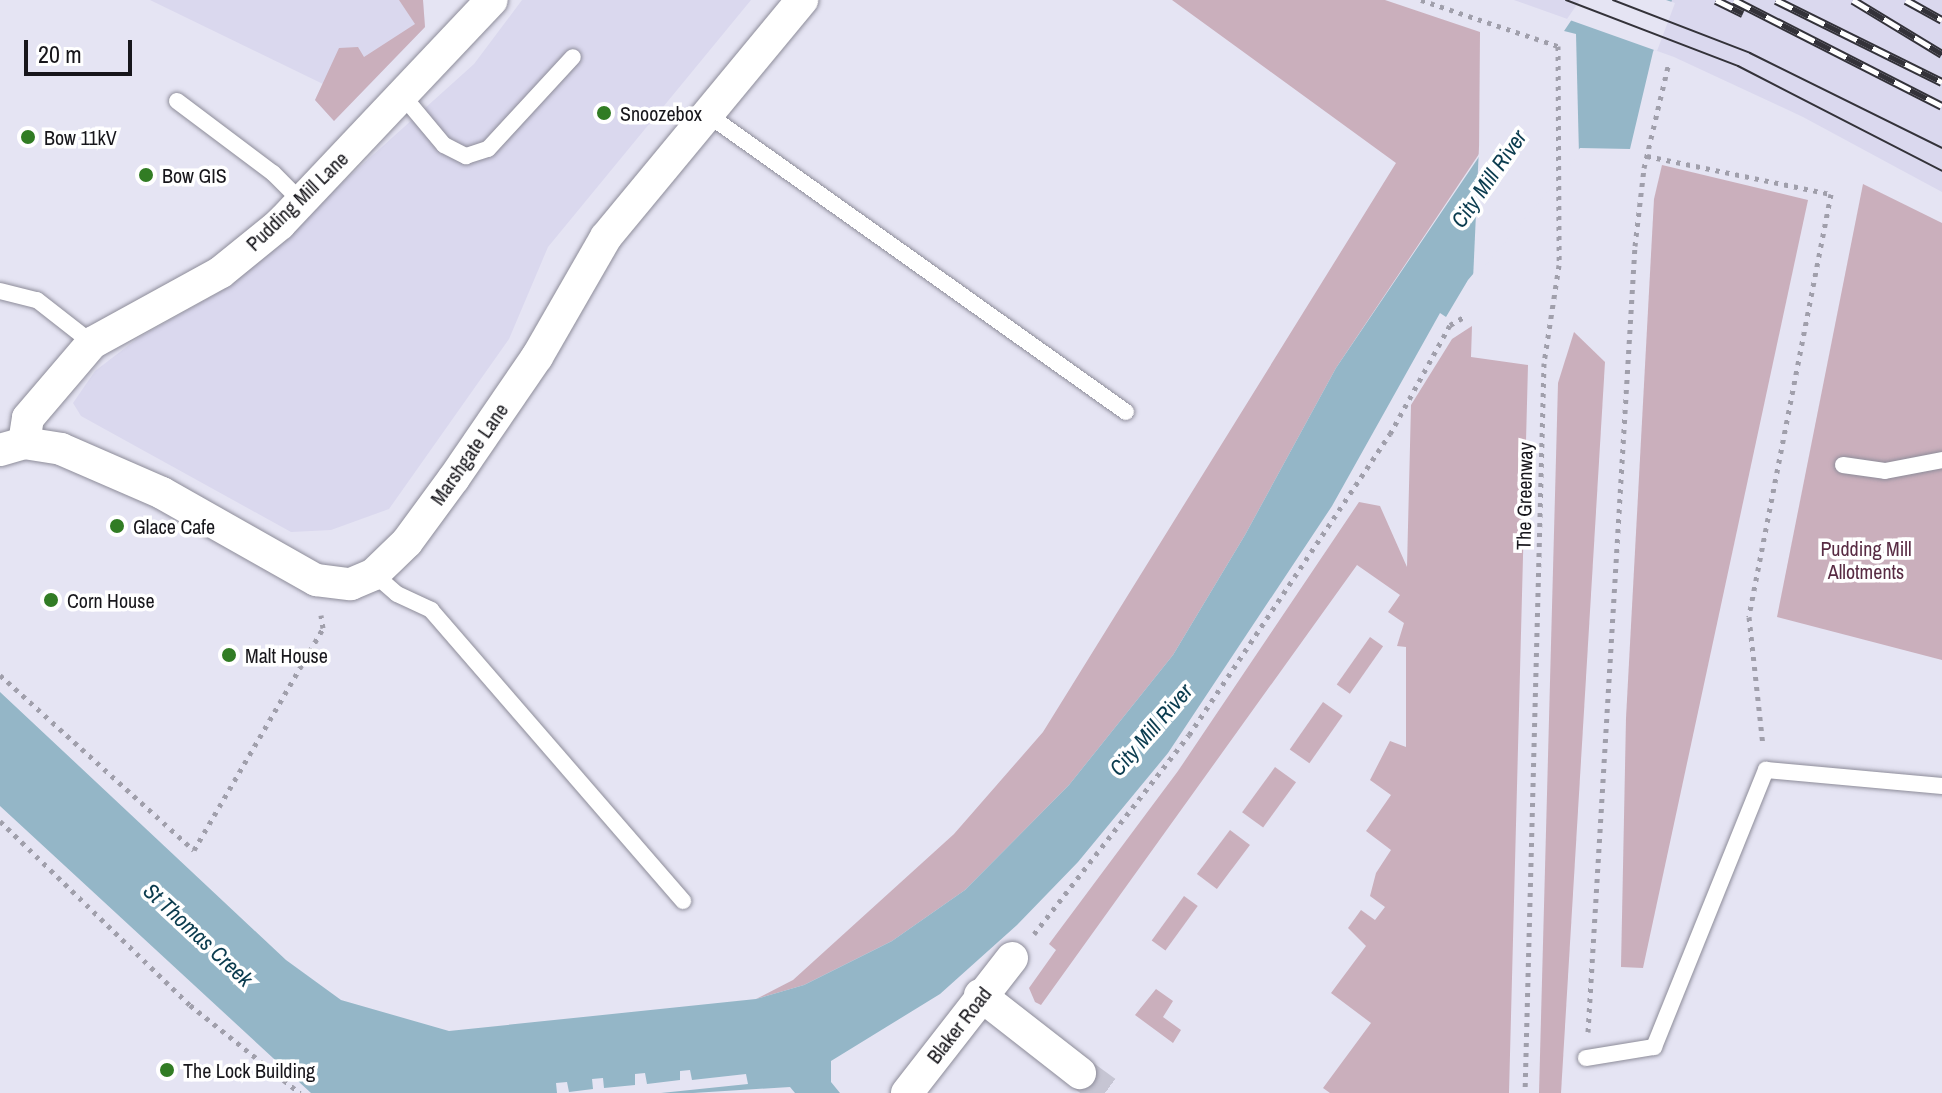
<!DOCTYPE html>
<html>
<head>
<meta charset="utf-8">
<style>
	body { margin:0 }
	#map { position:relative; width:1942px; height:1093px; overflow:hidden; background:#e5e4f3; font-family:"Archivo Narrow",sans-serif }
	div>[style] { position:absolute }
	.built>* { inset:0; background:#dad8ee }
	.green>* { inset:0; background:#caafbc; transform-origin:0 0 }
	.water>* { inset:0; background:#94b6c7 }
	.pier>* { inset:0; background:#e5e4f3 }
	.street-tunnel>* { height:32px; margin-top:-16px; transform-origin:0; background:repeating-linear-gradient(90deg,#c6c5d3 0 32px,transparent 0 48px) }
	.path>* { height:5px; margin-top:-2.5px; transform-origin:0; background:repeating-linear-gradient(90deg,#a09fab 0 4px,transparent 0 10px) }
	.roads { filter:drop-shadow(0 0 2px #8d8c99) drop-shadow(0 0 2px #8d8c99) }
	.lane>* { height:16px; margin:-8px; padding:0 8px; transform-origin:8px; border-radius:8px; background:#fff }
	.street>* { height:32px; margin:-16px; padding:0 16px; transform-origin:16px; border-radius:16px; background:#fff }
	.tram>* { height:2px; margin:-1px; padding:0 1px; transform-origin:1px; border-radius:1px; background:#333239 }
	.rail>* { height:9px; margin-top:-4.5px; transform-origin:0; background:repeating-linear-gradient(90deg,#fff 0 18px,#333239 0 36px); box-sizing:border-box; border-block:2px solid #333239 }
	.dots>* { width:22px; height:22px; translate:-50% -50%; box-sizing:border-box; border:4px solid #fff; border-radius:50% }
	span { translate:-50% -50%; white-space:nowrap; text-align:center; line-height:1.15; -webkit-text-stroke:7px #fff; paint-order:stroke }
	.poi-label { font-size:20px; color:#17161b }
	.left { translate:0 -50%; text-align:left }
	.street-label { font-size:20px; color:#17161b }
	.park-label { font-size:20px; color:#582b43 }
	.water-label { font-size:22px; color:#0a3b4e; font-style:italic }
	.scale { position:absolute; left:24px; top:40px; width:108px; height:36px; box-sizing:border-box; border:4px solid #17161b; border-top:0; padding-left:10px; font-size:24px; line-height:28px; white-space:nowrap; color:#17161b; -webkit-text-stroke:6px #fff; paint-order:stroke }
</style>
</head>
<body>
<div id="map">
	<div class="built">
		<div style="clip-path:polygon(150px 0,423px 0,425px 27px,334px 121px,315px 100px,323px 84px)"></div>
		<div style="clip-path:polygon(522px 0,751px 0,548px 247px,509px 339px,389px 509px,331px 530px,291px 532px,81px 416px,73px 403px,95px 371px,138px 338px,223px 290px,474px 64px)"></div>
		<div style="clip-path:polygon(1514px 0,1942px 0,1942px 192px,1803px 117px,1674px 57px)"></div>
	</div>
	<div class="green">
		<div style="clip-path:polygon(399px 0,423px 0,425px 27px,334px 121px,315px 100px,339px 48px,358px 47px,364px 57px,415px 24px)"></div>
		<div style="clip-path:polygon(1172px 0,1385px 0,1480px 32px,1479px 154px,1336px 368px,1245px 535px,1173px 655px,1069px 785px,965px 890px,892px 941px,804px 985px,756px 999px,793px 980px,954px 834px,1043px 732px,1396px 163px)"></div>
		<div style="clip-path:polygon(1662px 165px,1808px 200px,1643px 968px,1621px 967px,1626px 718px,1654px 199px)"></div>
		<div style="clip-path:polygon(1863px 184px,1942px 223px,1942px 660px,1777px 617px)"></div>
		<div style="clip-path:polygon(1472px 326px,1471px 357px,1528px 365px,1509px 1093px,1330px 1093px,1323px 1088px,1371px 1023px,1331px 993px,1366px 946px,1348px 928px,1361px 910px,1375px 920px,1385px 907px,1370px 896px,1376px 873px,1391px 850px,1366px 831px,1391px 795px,1370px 780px,1390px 741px,1406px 747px,1406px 647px,1397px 646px,1404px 623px,1388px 612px,1400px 595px,1357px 565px,1041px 1005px,1035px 1002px,1029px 988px,1056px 950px,1049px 944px,1178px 771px,1359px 502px,1380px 506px,1407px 567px,1411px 405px,1452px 339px)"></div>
		<div style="clip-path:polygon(1574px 332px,1605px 362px,1561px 1093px,1539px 1093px,1558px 383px)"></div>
		<div style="left:1370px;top:637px;width:16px;height:58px;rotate:35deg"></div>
		<div style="left:1323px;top:702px;width:24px;height:58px;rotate:35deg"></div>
		<div style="left:1275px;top:767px;width:26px;height:56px;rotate:36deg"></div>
		<div style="left:1230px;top:830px;width:25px;height:55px;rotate:37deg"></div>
		<div style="left:1184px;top:896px;width:17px;height:55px;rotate:36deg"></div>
		<div style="clip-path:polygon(1156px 989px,1173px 1001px,1163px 1017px,1181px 1030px,1173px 1043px,1135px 1015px)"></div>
	</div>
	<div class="water">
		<div style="clip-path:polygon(1585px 0,1672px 0,1653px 52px,1630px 149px,1580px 148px,1468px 280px,1446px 317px,1440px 313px,1332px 506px,1168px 753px,1078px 862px,1017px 925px,940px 994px,831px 1061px,831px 1082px,840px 1093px,795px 1093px,790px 1087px,693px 1093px,311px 1093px,0 806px,0 692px,286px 960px,341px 1000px,449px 1031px,756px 999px,804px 985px,892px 941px,965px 890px,1069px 785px,1173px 655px,1245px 535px,1336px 368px)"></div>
	</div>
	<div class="pier">
		<div style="clip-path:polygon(1580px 0,1666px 0,1675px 3px,1657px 51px,1567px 19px)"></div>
		<div style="clip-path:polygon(1560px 30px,1576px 34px,1579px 155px,1473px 280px,1479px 147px)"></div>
		<div style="clip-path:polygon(690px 1070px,692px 1080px,746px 1074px,748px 1084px,661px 1093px,557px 1093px,556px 1083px,567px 1082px,569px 1092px,593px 1089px,592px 1079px,603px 1078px,604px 1088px,635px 1085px,635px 1074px,645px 1073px,647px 1084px,680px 1080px,680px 1071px)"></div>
	</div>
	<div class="street-tunnel">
		<div style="left:1080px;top:1073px;width:34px;rotate:36deg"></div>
	</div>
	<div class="path">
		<div style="left:1421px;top:0;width:145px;rotate:18.6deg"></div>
		<div style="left:1558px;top:46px;width:219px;rotate:89.7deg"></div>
		<div style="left:1559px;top:265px;width:99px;rotate:98.7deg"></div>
		<div style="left:1544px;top:363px;width:730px;rotate:91.49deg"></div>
		<div style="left:1647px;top:156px;width:188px;rotate:11.7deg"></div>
		<div style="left:1831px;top:194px;width:431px;rotate:101deg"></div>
		<div style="left:1749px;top:617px;width:129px;rotate:83.8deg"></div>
		<div style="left:0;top:675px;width:261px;rotate:42.1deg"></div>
		<div style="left:194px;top:850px;width:257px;rotate:-59.8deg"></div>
		<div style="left:323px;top:628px;width:13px;rotate:-99deg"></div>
		<div style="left:0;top:821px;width:264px;rotate:44.1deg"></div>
		<div style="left:190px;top:1005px;width:141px;rotate:38.7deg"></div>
		<div style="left:1034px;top:934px;width:252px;rotate:-52.1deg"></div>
		<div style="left:1189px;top:735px;width:362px;rotate:-56.3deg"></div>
		<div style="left:1390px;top:434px;width:124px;rotate:-61.2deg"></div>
		<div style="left:1450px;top:325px;width:16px;rotate:-30deg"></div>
		<div style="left:1588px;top:1032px;width:787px;rotate:-86.58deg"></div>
		<div style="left:1635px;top:246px;width:79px;rotate:-83.4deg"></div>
		<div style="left:1644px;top:168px;width:109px;rotate:-76.7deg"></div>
	</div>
	<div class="roads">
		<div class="lane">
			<div style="left:403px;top:96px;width:64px;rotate:50.1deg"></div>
			<div style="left:444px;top:145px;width:25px;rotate:27deg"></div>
			<div style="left:466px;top:156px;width:23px;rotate:-18deg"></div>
			<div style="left:488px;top:149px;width:125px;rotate:-47.3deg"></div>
			<div style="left:177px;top:101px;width:120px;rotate:36.9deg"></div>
			<div style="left:273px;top:173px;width:40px;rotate:45deg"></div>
			<div style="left:707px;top:114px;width:514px;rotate:35.42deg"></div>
			<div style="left:0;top:291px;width:38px;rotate:14deg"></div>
			<div style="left:37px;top:300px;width:70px;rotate:38deg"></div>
			<div style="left:1843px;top:465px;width:42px;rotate:8.1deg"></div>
			<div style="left:1885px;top:471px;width:58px;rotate:-10.9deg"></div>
			<div style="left:374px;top:574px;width:30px;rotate:41deg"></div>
			<div style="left:397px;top:594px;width:38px;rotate:25deg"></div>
			<div style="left:431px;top:610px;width:385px;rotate:49.1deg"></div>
			<div style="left:1586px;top:1058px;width:69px;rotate:-9.2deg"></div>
			<div style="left:1654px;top:1047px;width:299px;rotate:-68deg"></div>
			<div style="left:1766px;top:770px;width:177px;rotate:5.2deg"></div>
		</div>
		<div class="street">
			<div style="left:24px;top:443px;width:25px;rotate:-81deg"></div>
			<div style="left:28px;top:418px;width:99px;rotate:-49.5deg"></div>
			<div style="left:92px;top:343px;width:147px;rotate:-28.8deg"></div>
			<div style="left:221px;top:272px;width:76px;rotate:-39.1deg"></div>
			<div style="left:280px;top:224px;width:308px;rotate:-46.6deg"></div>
			<div style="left:0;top:450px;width:25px;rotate:-16deg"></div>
			<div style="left:24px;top:443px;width:37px;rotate:9deg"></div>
			<div style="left:61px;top:449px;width:110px;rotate:23.5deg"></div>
			<div style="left:162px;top:493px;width:177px;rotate:29.5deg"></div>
			<div style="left:316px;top:580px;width:35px;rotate:7deg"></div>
			<div style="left:351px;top:584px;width:25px;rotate:-23deg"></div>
			<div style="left:374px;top:574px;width:46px;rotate:-44.1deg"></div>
			<div style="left:407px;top:542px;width:79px;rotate:-53.7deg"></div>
			<div style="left:454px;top:478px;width:147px;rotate:-55.6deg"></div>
			<div style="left:537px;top:357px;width:138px;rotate:-60.1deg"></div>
			<div style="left:606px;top:237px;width:308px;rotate:-50.4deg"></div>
			<div style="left:980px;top:995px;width:127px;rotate:38deg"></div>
			<div style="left:907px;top:1093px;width:171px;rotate:-52.1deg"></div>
		</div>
	</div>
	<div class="tram">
		<div style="left:1566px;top:0;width:184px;rotate:21deg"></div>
		<div style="left:1738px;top:66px;width:229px;rotate:27.2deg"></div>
		<div style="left:1613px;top:0;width:147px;rotate:21.1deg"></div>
		<div style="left:1750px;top:53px;width:214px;rotate:26.3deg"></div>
	</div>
	<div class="rail">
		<div style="left:1716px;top:0;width:30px;rotate:26deg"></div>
		<div style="left:1734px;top:0;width:233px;rotate:27deg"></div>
		<div style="left:1776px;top:0;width:185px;rotate:26.3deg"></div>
		<div style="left:1853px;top:0;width:104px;rotate:31.2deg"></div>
		<div style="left:1906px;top:0;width:41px;rotate:29.1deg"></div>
	</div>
	<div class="dots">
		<div style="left:604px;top:113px;background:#317c24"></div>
		<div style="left:28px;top:137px;background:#317c24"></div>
		<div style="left:146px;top:175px;background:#317c24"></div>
		<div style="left:117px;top:526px;background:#317c24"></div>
		<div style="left:51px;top:600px;background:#317c24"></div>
		<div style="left:229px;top:655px;background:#317c24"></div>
		<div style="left:167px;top:1070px;background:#317c24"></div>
	</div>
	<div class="poi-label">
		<span class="left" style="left:620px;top:113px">Snoozebox</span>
		<span class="left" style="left:44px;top:137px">Bow 11kV</span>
		<span class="left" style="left:162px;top:175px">Bow GIS</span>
		<span class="left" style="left:133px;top:526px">Glace Cafe</span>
		<span class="left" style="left:67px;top:600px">Corn House</span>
		<span class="left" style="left:245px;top:655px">Malt House</span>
		<span class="left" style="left:183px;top:1070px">The Lock Building</span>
	</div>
	<div class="street-label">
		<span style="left:297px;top:201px;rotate:-44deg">Pudding Mill Lane</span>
		<span style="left:469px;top:454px;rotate:-55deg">Marshgate Lane</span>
		<span style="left:1524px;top:496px;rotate:-89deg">The Greenway</span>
		<span style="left:959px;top:1025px;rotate:-52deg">Blaker Road</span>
	</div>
	<div class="park-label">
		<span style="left:1866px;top:560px">Pudding Mill<br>Allotments</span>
	</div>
	<div class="water-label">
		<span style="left:1489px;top:179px;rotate:-55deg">City Mill River</span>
		<span style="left:1151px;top:730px;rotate:-49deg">City Mill River</span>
		<span style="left:198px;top:935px;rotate:43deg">St Thomas Creek</span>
	</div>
	<div class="scale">20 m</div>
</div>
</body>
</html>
